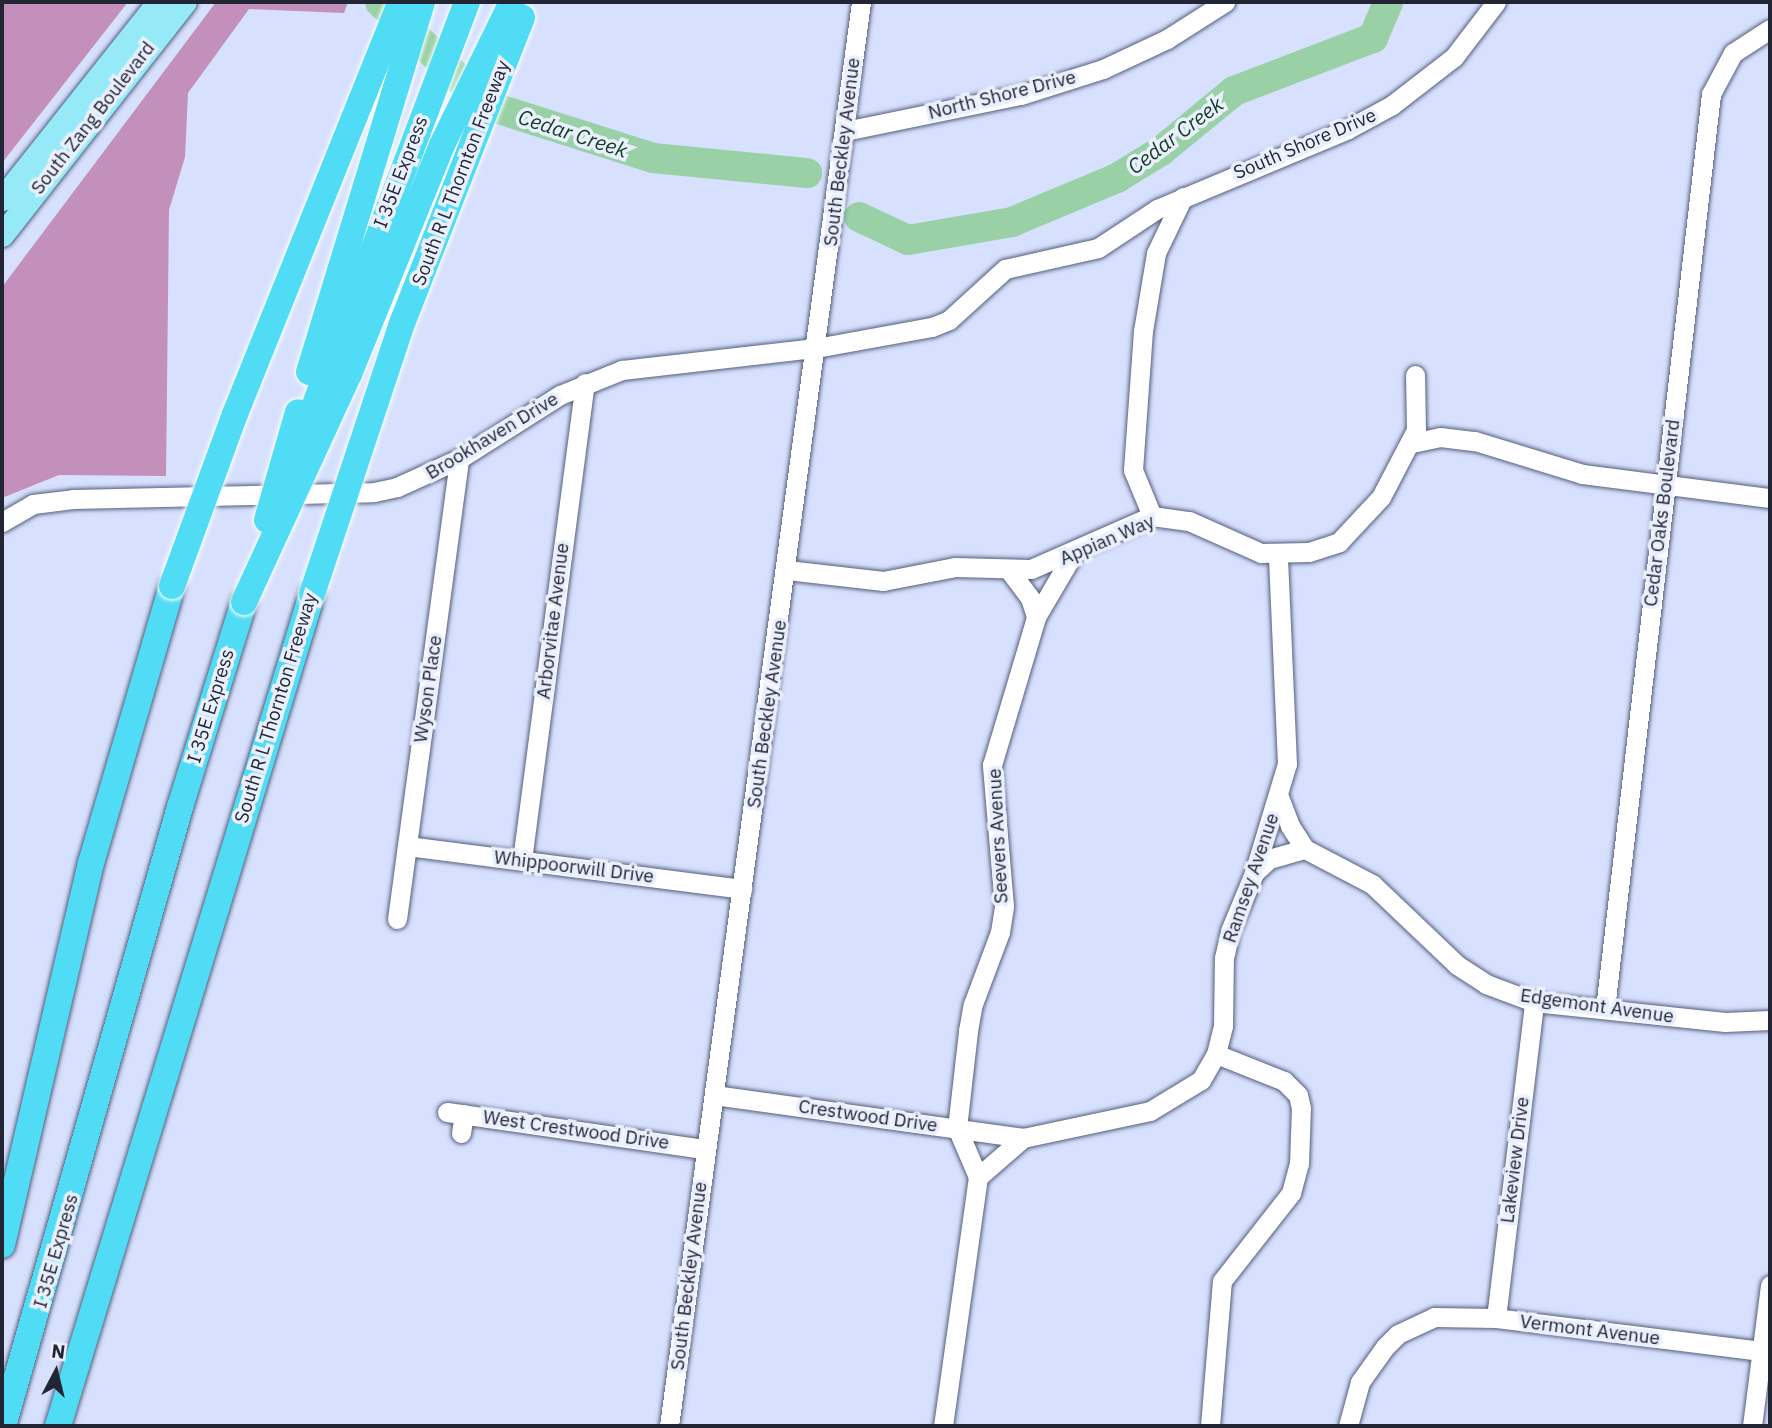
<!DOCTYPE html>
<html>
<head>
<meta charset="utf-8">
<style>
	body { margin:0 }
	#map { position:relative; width:1772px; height:1428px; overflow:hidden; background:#d7e1fe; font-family:"IBM Plex Sans",sans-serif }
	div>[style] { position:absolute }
	.forest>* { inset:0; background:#c290bb }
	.river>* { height:30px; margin:-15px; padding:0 15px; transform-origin:15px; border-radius:15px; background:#99d0a5 }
	.roads { filter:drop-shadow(0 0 2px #545e7d) drop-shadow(0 0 2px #545e7d) }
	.minor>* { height:19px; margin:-9.5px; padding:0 9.5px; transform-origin:9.5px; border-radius:9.5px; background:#fff }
	.major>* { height:23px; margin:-11.5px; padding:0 11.5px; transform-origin:11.5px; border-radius:11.5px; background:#96eaf8 }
	.highway>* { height:26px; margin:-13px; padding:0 13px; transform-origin:13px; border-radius:13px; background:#50dcf4 }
	.bridges { filter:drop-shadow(0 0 2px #fff) drop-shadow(0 0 2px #fff) }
	.highway-bridge>* { height:26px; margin:-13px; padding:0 13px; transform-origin:13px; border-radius:13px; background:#50dcf4 }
	span { translate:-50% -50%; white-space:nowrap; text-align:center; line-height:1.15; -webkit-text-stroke:7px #eaeffd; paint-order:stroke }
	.street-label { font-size:19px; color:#222634 }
	.water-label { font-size:21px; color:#123c20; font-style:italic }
	.frame { position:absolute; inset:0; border:4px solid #222634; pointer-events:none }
	.north { position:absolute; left:21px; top:1337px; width:70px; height:70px; -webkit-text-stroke:5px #eaeffd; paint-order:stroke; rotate:7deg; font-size:19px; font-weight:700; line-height:28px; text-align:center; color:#222634 }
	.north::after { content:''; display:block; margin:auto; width:24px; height:32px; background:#222634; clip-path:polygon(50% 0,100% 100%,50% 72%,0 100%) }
</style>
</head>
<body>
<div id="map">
	<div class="forest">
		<div style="clip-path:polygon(2px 2px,128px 2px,2px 163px)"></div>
		<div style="clip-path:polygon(216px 2px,348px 2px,344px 13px,249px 9px,188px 93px,185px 157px,169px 210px,166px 476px,59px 475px,2px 498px,2px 287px)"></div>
	</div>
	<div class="river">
		<div style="left:380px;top:2px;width:148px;rotate:44.2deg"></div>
		<div style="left:486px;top:105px;width:175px;rotate:17.6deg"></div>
		<div style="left:653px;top:158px;width:155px;rotate:5.6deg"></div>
		<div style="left:859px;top:217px;width:54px;rotate:25.1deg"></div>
		<div style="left:908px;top:240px;width:106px;rotate:-9.8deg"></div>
		<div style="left:1012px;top:222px;width:114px;rotate:-22.7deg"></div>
		<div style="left:1117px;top:178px;width:52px;rotate:-31.5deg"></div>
		<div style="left:1161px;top:151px;width:94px;rotate:-39.4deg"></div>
		<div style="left:1234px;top:91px;width:149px;rotate:-20.9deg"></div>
		<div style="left:1373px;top:38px;width:39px;rotate:-67deg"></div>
	</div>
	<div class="roads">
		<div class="minor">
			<div style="left:845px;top:131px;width:180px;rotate:-11.6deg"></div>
			<div style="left:1021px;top:95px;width:86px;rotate:-17.6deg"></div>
			<div style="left:1103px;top:69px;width:71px;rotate:-25.1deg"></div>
			<div style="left:1167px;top:39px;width:69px;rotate:-32.5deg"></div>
			<div style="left:1412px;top:443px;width:29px;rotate:-12deg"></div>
			<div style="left:1440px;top:437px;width:35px;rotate:7deg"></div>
			<div style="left:1475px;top:441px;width:112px;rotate:17.1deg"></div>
			<div style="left:1582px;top:474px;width:190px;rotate:7.3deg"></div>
			<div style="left:1152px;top:516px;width:50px;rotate:-112.4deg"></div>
			<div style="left:1133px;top:470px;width:139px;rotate:-85.9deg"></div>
			<div style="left:1143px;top:331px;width:79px;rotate:-80.5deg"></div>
			<div style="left:1156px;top:253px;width:62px;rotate:-64.3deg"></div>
			<div style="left:2px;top:522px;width:36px;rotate:-30deg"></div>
			<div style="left:33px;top:504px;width:40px;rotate:-7.1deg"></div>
			<div style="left:73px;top:499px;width:301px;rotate:-1.3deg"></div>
			<div style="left:374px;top:492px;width:24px;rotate:-12deg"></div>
			<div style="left:397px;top:487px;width:68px;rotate:-24.3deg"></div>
			<div style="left:459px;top:459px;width:120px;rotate:-32.4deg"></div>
			<div style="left:560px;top:395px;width:67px;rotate:-22deg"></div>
			<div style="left:622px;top:370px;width:195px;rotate:-6.5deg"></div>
			<div style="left:816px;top:348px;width:118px;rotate:-10.3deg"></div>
			<div style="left:932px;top:327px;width:18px;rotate:-22deg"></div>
			<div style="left:949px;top:320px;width:76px;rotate:-42.3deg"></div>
			<div style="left:1005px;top:269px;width:95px;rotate:-12.7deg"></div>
			<div style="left:1098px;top:248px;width:71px;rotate:-33.5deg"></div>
			<div style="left:1157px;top:209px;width:207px;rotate:-22.7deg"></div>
			<div style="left:1348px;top:129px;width:50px;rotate:-28.6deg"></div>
			<div style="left:1392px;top:105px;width:78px;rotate:-37.7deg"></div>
			<div style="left:1454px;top:57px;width:69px;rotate:-52.6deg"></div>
			<div style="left:787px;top:570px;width:97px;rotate:6.5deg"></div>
			<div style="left:883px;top:581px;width:73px;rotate:-11deg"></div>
			<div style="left:955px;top:567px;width:76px;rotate:1.5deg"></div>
			<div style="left:1031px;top:569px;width:132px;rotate:-23.7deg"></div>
			<div style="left:1152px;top:516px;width:37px;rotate:8deg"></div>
			<div style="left:1189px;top:521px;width:79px;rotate:24deg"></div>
			<div style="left:1261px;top:553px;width:48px;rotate:-1.2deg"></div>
			<div style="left:1309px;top:552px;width:32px;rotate:-18deg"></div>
			<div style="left:1339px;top:542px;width:62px;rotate:-47deg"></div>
			<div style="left:1381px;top:497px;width:76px;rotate:-62.4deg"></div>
			<div style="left:1416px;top:430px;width:55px;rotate:-91deg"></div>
			<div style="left:1009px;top:570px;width:35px;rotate:53deg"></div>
			<div style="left:1030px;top:598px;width:20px;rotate:72deg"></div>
			<div style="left:1279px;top:797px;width:31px;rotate:69deg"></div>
			<div style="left:1290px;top:826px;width:27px;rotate:57deg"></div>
			<div style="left:1305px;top:849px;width:76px;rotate:27.6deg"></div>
			<div style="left:1372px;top:884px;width:117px;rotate:43.6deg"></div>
			<div style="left:1457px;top:965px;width:35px;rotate:33deg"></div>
			<div style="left:1486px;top:984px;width:51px;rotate:20.6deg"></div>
			<div style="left:1534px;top:1002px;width:192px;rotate:6deg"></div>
			<div style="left:1725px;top:1022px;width:45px;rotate:-2.5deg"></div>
			<div style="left:407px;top:846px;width:338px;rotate:7.3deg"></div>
			<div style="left:522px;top:860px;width:481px;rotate:-82.5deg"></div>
			<div style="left:1254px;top:873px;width:21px;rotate:-43deg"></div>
			<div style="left:1269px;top:859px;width:37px;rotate:-16deg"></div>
			<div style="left:397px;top:919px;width:464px;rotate:-82.3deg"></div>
			<div style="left:1605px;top:1009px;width:921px;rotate:-83.39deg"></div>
			<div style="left:1711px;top:94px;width:47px;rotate:-61.8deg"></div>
			<div style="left:1733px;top:53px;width:44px;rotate:-33deg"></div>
			<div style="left:714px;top:1095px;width:312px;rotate:7.9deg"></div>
			<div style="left:1023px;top:1138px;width:130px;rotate:-12deg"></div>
			<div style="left:1150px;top:1111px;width:60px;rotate:-31.3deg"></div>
			<div style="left:1201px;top:1080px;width:30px;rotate:-60deg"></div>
			<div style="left:1216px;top:1054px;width:29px;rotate:-76deg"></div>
			<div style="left:1223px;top:1026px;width:68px;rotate:-89.2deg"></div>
			<div style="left:1224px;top:958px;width:28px;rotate:-77deg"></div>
			<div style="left:1230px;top:931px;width:63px;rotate:-67.5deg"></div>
			<div style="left:1254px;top:873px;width:114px;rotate:-73.2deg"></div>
			<div style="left:1287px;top:764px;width:209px;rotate:-92.5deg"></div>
			<div style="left:447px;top:1112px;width:261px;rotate:8.2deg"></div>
			<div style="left:461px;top:1133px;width:19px;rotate:-81deg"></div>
			<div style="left:978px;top:1177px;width:60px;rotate:-40.9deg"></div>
			<div style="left:1496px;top:1318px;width:318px;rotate:-83.1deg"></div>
			<div style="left:669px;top:1426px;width:1437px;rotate:-82.32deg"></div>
			<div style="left:943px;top:1426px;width:251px;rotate:-82deg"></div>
			<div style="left:978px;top:1177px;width:53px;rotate:-113.2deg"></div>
			<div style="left:957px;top:1128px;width:98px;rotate:-83.5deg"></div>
			<div style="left:968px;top:1031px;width:27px;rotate:-80deg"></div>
			<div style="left:973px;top:1004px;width:77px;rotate:-69.4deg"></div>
			<div style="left:1000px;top:932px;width:26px;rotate:-81deg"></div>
			<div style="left:1004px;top:906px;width:142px;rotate:-94.9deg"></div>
			<div style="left:992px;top:765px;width:154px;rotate:-73.4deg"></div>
			<div style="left:1036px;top:617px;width:73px;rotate:-59.6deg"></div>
			<div style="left:1210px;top:1426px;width:145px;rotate:-85.3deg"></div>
			<div style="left:1222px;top:1281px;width:112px;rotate:-51.9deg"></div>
			<div style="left:1291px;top:1193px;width:30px;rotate:-75deg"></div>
			<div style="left:1299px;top:1164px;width:56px;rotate:-88deg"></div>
			<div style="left:1301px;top:1108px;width:13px;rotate:-103deg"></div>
			<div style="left:1298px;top:1095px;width:20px;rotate:-135deg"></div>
			<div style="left:1284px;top:1081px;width:73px;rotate:-158.3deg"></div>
			<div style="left:1348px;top:1426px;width:46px;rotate:-74.7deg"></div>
			<div style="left:1360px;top:1382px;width:43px;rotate:-54.5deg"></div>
			<div style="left:1385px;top:1347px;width:18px;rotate:-45deg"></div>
			<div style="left:1398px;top:1334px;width:40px;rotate:-25deg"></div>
			<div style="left:1434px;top:1317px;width:62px;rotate:0.9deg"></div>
			<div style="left:1496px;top:1318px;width:268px;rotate:7.1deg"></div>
			<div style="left:1752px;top:1426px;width:142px;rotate:-82.7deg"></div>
		</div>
		<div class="major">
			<div style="left:2px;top:199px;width:251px;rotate:-51.6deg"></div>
			<div style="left:2px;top:235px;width:296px;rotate:-51.9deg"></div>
		</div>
		<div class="highway">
			<div style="left:2px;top:1245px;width:392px;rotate:-76.9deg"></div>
			<div style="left:91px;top:863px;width:289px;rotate:-73.7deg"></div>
			<div style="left:3px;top:1426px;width:644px;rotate:-74.04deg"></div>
			<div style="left:180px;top:807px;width:215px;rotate:-72.7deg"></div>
			<div style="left:58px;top:1426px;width:870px;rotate:-73.02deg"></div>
		</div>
	</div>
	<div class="bridges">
		<div class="highway-bridge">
			<div style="left:309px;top:372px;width:387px;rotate:-73deg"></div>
			<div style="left:303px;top:436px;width:464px;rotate:-69.3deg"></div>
			<div style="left:267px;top:520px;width:112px;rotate:-74deg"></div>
			<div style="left:172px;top:586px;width:183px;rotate:-69.9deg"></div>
			<div style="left:235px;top:414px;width:444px;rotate:-68.1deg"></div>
			<div style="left:312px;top:594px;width:288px;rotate:-71.6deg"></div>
			<div style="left:403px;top:321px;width:326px;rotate:-68.6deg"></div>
			<div style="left:244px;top:602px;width:251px;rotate:-65.3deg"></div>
			<div style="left:349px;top:374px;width:247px;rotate:-67.9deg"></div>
			<div style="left:442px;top:145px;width:159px;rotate:-63.9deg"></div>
		</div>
	</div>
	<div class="street-label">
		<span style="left:1002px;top:95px;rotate:-14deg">North Shore Drive</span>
		<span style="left:93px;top:118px;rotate:-52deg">South Zang Boulevard</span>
		<span style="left:1305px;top:144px;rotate:-23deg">South Shore Drive</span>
		<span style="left:842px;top:152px;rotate:-83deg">South Beckley Avenue</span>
		<span style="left:401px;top:172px;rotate:-69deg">I 35E Express</span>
		<span style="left:461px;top:173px;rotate:-69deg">South R L Thornton Freeway</span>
		<span style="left:492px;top:436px;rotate:-31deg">Brookhaven Drive</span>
		<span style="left:1662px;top:513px;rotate:-83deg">Cedar Oaks Boulevard</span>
		<span style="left:1107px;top:540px;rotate:-23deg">Appian Way</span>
		<span style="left:553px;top:621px;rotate:-83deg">Arborvitae Avenue</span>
		<span style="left:428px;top:689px;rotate:-82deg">Wyson Place</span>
		<span style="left:211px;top:706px;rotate:-73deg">I 35E Express</span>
		<span style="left:276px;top:708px;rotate:-73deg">South R L Thornton Freeway</span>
		<span style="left:767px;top:714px;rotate:-82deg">South Beckley Avenue</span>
		<span style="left:998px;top:836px;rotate:-93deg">Seevers Avenue</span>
		<span style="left:574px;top:867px;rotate:7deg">Whippoorwill Drive</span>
		<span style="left:1251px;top:878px;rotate:-71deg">Ramsey Avenue</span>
		<span style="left:1597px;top:1006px;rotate:8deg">Edgemont Avenue</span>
		<span style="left:868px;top:1116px;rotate:8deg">Crestwood Drive</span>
		<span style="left:576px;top:1130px;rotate:8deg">West Crestwood Drive</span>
		<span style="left:1515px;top:1160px;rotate:-83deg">Lakeview Drive</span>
		<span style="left:56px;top:1251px;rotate:-74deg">I 35E Express</span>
		<span style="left:689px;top:1276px;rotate:-83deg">South Beckley Avenue</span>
		<span style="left:1590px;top:1330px;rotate:7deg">Vermont Avenue</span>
	</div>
	<div class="water-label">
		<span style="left:573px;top:133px;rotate:18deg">Cedar Creek</span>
		<span style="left:1175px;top:135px;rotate:-37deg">Cedar Creek</span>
	</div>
	<div class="frame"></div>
	<div class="north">N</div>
</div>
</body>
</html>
